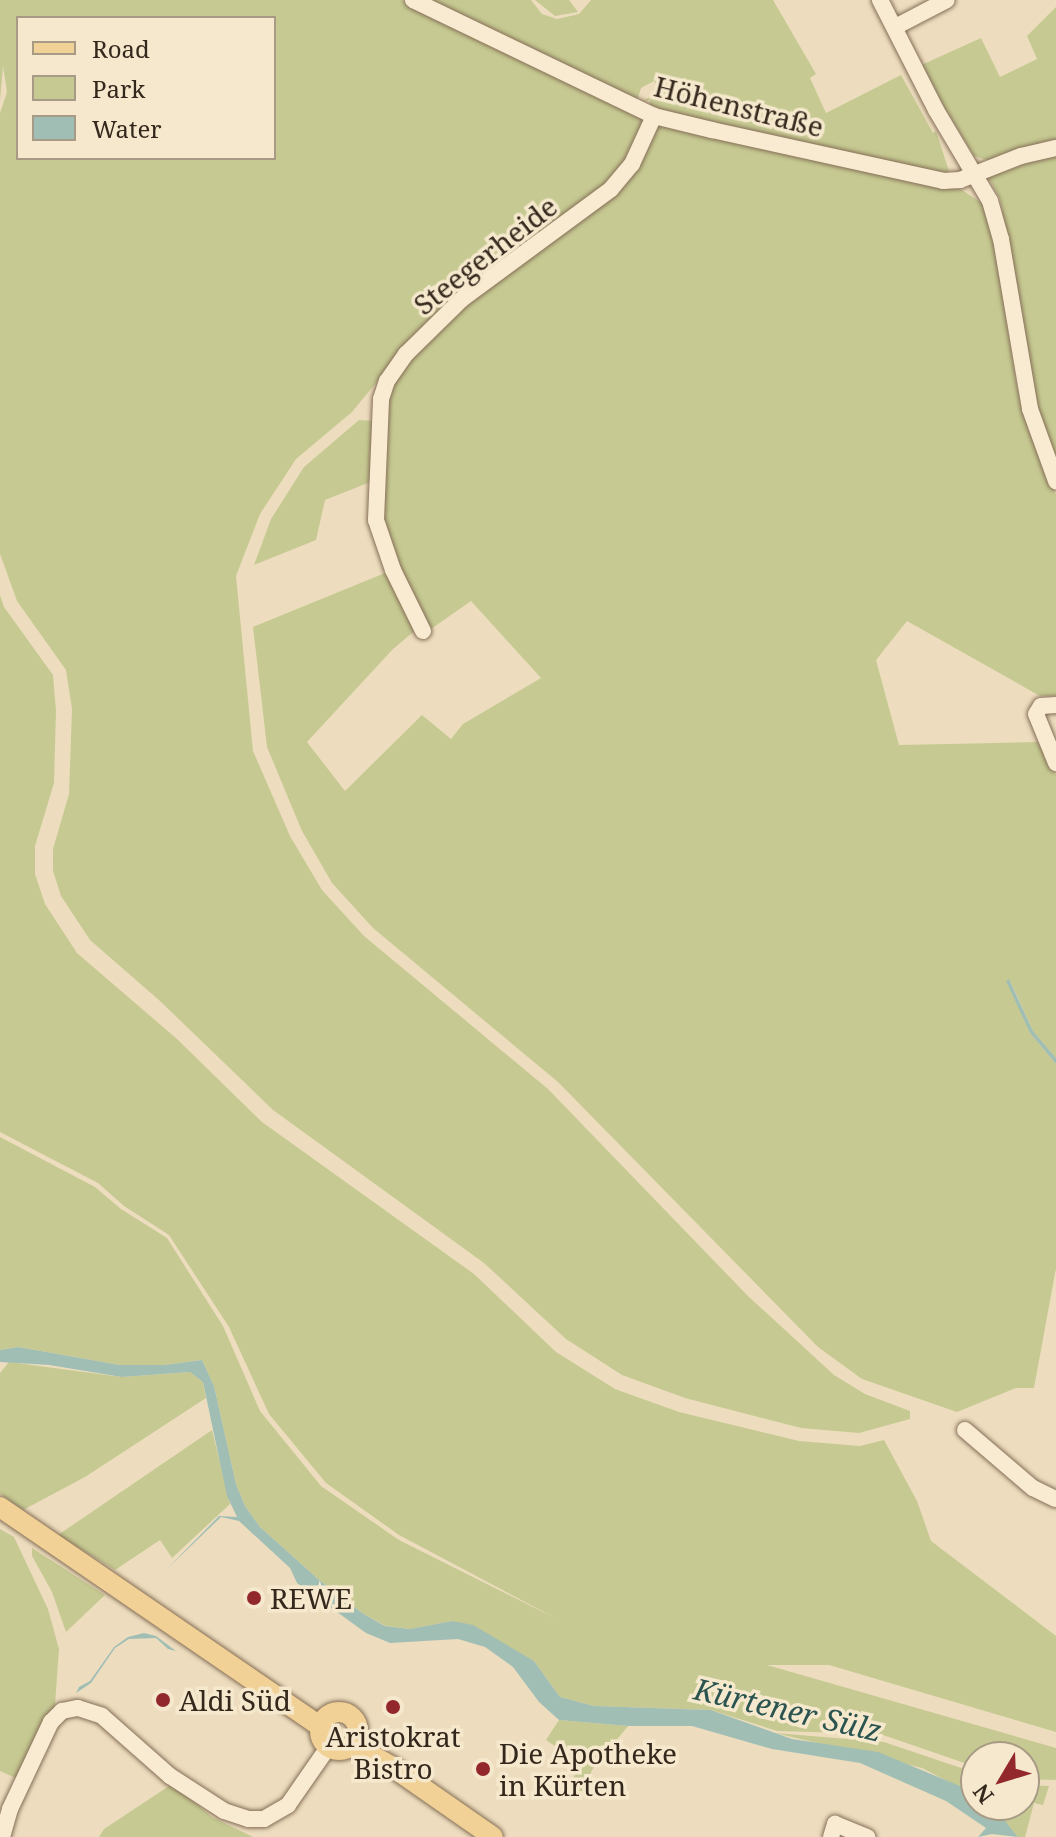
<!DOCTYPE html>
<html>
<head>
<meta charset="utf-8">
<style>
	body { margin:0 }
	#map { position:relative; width:1056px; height:1837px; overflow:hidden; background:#edddbe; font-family:"Noto Serif",serif }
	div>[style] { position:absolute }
	.green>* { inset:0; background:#c6ca92 }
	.water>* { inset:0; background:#a1beb5 }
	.roads { filter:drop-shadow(0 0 2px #856e57) drop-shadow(0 0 2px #856e57) }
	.minor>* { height:16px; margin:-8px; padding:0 8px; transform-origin:8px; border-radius:8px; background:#f8ebd1 }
	.major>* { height:20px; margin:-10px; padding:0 10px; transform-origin:10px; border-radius:10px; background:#f1d195 }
	.major>.ring { margin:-10px; padding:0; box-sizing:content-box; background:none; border:20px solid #f1d195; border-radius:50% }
	.dots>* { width:22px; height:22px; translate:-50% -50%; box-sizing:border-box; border:4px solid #f5e8cd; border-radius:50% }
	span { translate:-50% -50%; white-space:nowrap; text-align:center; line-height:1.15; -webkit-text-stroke:7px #f5e8cd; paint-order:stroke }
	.street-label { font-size:28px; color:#34271c }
	.poi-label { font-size:28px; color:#34271c }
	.left { translate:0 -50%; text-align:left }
	.water-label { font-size:30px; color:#2b5450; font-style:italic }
	.legend { position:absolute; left:16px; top:16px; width:260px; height:144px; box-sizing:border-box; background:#f5e8cd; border:2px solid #a89b86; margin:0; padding:10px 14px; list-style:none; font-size:24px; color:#34271c }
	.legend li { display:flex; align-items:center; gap:16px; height:40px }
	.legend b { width:40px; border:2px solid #a89b86 }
	.north { position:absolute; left:960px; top:1741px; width:80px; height:80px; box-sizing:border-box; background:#f5e8cd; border:2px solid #a89b86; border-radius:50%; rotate:232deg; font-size:22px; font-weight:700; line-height:32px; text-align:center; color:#34271c }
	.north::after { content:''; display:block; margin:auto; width:28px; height:36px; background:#93282c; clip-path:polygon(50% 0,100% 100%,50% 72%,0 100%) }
</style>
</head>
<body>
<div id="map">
	<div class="green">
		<div style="clip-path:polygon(evenodd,0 0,402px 0,644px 118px,645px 123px,626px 162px,607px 184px,408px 344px,352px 412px,296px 459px,260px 514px,236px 576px,253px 751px,290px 836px,322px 890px,364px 936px,548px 1089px,748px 1296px,834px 1375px,865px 1394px,910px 1411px,910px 1419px,859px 1433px,801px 1428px,685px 1398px,622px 1375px,566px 1339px,484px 1263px,273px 1110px,160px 1001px,90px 940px,61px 896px,53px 871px,53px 849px,69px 794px,72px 709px,66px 670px,17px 601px,0 554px,0 113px,7px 92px,3px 66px,0 101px,0 0,18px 18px,274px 18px,274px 158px,18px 158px,18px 18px)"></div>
		<div style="clip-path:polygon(426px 0,531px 0,542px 14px,557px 19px,579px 14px,591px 0,773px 0,816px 74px,810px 78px,826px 113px,901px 75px,933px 133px,936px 131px,949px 171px,941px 177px,650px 107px,650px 100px,644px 101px,659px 89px,654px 81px,641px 88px,637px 101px)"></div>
		<div style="clip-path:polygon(535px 0,569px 0,578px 12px,555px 16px)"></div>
		<div style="clip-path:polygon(1056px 7px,1056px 143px,990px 161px,974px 156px,919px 66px,981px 38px,1000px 77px,1037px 59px,1027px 36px)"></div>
		<div style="clip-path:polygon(661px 124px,962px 190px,983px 204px,992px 228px,1017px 387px,1030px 434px,1056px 495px,1056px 696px,1040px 696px,907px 621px,876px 660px,899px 745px,1038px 742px,1056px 775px,1056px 1058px,1033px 1031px,1010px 980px,1030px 1033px,1056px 1064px,1056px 1268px,1034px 1388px,1016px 1388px,957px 1412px,862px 1379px,818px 1347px,558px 1082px,373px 928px,332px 883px,302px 831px,267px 747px,253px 627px,390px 571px,417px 629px,393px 649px,307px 742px,345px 791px,422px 715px,451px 739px,463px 724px,541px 678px,471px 601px,431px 629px,427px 628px,380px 519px,387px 390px,395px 374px,451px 315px,600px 202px,655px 127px)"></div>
		<div style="clip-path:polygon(1056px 154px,1056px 462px,1039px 413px,1000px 199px,988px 176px)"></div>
		<div style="clip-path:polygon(359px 420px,376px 421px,373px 481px,325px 500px,316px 540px,254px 565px,271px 519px,304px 467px)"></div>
		<div style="clip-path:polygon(0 595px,4px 607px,53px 675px,56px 711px,54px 783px,35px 846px,35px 874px,45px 904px,77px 953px,177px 1039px,262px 1122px,474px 1274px,556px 1352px,615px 1389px,679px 1412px,799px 1441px,860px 1446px,884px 1440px,917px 1501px,931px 1541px,1056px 1636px,1056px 1732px,829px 1665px,767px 1665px,1056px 1748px,1056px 1780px,1024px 1779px,1024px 1757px,976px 1757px,976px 1767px,880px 1734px,777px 1731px,711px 1710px,594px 1706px,560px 1697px,534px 1661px,452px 1621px,410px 1629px,386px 1626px,362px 1613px,318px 1579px,260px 1527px,245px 1506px,236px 1484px,214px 1386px,202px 1360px,164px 1365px,120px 1365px,18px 1347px,0 1350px,0 1137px,95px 1187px,121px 1209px,167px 1238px,223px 1326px,260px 1411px,321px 1486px,399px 1540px,559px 1620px,399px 1535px,326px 1483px,269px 1414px,229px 1327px,169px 1235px,124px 1206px,98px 1183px,0 1132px)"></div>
		<div style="clip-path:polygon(9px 1362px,122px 1377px,190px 1372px,203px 1382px,206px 1398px,85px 1477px,23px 1510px,0 1494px,0 1373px)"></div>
		<div style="clip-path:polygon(212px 1430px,230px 1504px,172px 1558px,160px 1540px,115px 1570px,58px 1535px)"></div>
		<div style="clip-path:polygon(0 1529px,14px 1537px,48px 1609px,59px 1649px,55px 1705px,20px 1780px,0 1771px)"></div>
		<div style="clip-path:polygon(32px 1548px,105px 1595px,66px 1632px,52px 1592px,32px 1556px)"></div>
		<div style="clip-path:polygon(559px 1720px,628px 1726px,592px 1770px,583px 1795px,570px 1786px,580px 1763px,546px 1740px)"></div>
		<div style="clip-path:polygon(775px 1733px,884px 1742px,976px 1773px,976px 1796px,922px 1768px)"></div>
		<div style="clip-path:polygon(172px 1784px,212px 1817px,253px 1837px,99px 1837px,104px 1829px)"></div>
		<div style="clip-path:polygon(1024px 1785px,1049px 1786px,1043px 1805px,1034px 1803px,1025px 1837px,1018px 1837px,991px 1805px,1024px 1805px)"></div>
	</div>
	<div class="water">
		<div style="clip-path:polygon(1009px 979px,1033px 1031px,1056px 1058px,1056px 1064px,1030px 1033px,1006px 981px)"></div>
		<div style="clip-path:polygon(18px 1347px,120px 1365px,164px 1365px,202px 1360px,214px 1386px,236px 1484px,245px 1506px,260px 1527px,318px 1579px,362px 1613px,385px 1626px,410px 1629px,452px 1621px,473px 1625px,534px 1661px,560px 1697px,594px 1706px,711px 1710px,792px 1739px,878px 1752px,960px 1786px,976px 1796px,976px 1805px,992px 1805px,1018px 1837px,992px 1834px,978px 1837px,986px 1828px,946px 1801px,860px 1763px,772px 1749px,692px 1726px,628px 1726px,559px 1720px,539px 1702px,513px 1667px,485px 1647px,458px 1639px,390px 1643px,366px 1633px,297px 1583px,290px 1568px,239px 1521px,221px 1517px,166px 1570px,219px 1516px,237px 1517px,227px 1496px,203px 1382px,190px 1372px,122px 1377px,49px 1365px,0 1362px,0 1350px)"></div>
		<div style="clip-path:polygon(144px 1633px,156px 1636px,176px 1651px,168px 1649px,156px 1638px,129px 1639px,115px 1648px,91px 1683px,76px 1693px,79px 1687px,90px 1681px,114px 1647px,128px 1637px)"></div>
	</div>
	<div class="roads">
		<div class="minor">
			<div style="left:413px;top:0;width:267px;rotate:25.7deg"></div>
			<div style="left:654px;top:116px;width:60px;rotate:13.6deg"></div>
			<div style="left:712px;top:130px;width:237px;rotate:12.4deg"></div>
			<div style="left:943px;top:181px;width:17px;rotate:-3deg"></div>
			<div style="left:960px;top:180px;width:66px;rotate:-21.5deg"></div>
			<div style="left:1021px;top:156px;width:36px;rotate:-13deg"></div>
			<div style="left:880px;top:0;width:123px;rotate:63deg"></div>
			<div style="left:936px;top:110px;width:106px;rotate:59.3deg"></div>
			<div style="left:990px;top:201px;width:40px;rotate:74deg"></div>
			<div style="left:1001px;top:239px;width:172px;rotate:80.3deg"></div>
			<div style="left:1030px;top:409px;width:77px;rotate:70.1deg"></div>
			<div style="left:897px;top:26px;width:56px;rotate:-27.5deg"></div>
			<div style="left:423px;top:631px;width:68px;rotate:-116.2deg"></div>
			<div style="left:393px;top:570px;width:53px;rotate:-108.8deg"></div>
			<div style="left:376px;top:520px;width:121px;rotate:-87.6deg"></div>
			<div style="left:381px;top:399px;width:19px;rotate:-72deg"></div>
			<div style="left:387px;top:381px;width:33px;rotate:-55deg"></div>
			<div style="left:406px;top:354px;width:78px;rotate:-44.5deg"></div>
			<div style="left:462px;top:299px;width:185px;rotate:-36.4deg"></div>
			<div style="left:611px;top:189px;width:33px;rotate:-50deg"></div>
			<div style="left:632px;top:164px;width:53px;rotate:-65.4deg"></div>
			<div style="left:1056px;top:705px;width:15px;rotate:176deg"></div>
			<div style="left:1041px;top:706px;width:9px;rotate:122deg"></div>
			<div style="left:1036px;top:714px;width:53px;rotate:67.8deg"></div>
			<div style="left:965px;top:1430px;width:89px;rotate:40.5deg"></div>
			<div style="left:1033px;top:1488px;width:25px;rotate:26deg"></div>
			<div style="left:2px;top:1837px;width:29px;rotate:-74deg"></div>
			<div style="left:10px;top:1809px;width:96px;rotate:-64.8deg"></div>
			<div style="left:51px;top:1722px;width:16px;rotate:-45deg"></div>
			<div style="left:62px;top:1711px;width:16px;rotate:-11deg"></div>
			<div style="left:78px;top:1708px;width:25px;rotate:18deg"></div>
			<div style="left:102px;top:1716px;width:91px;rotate:41.4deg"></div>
			<div style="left:170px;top:1776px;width:64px;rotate:32.9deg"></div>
			<div style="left:224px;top:1811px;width:26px;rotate:18deg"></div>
			<div style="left:249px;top:1819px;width:15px"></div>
			<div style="left:264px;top:1819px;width:28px;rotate:-30deg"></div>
			<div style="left:288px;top:1805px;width:72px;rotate:-55.2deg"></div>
			<div style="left:831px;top:1837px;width:14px;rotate:-73deg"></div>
			<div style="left:835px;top:1824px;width:35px;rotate:22deg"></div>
		</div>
		<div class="major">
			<div style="left:0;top:1507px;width:388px;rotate:34.4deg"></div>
			<div class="ring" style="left:320px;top:1712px;width:18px;height:18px"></div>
			<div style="left:352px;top:1744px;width:45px;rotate:29.4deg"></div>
			<div style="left:391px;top:1766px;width:124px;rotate:34.8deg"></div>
		</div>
	</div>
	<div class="dots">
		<div style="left:254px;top:1598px;background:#93282c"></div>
		<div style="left:163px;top:1700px;background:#93282c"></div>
		<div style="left:393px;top:1707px;background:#93282c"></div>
		<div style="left:483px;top:1769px;background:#93282c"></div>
	</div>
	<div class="street-label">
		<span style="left:739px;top:106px;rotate:14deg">Höhenstraße</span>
		<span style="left:485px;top:255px;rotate:-38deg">Steegerheide</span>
	</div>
	<div class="poi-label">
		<span class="left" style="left:270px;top:1598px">REWE</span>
		<span class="left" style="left:179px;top:1700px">Aldi Süd</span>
		<span style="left:393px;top:1752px">Aristokrat<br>Bistro</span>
		<span class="left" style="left:499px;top:1769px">Die Apotheke<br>in Kürten</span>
	</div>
	<div class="water-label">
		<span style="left:788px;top:1710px;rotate:13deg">Kürtener Sülz</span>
	</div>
	<ul class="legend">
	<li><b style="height:10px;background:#f1d195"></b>Road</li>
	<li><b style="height:22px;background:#c6ca92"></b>Park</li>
	<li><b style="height:22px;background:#a1beb5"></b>Water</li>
	</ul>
	<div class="north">N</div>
</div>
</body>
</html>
